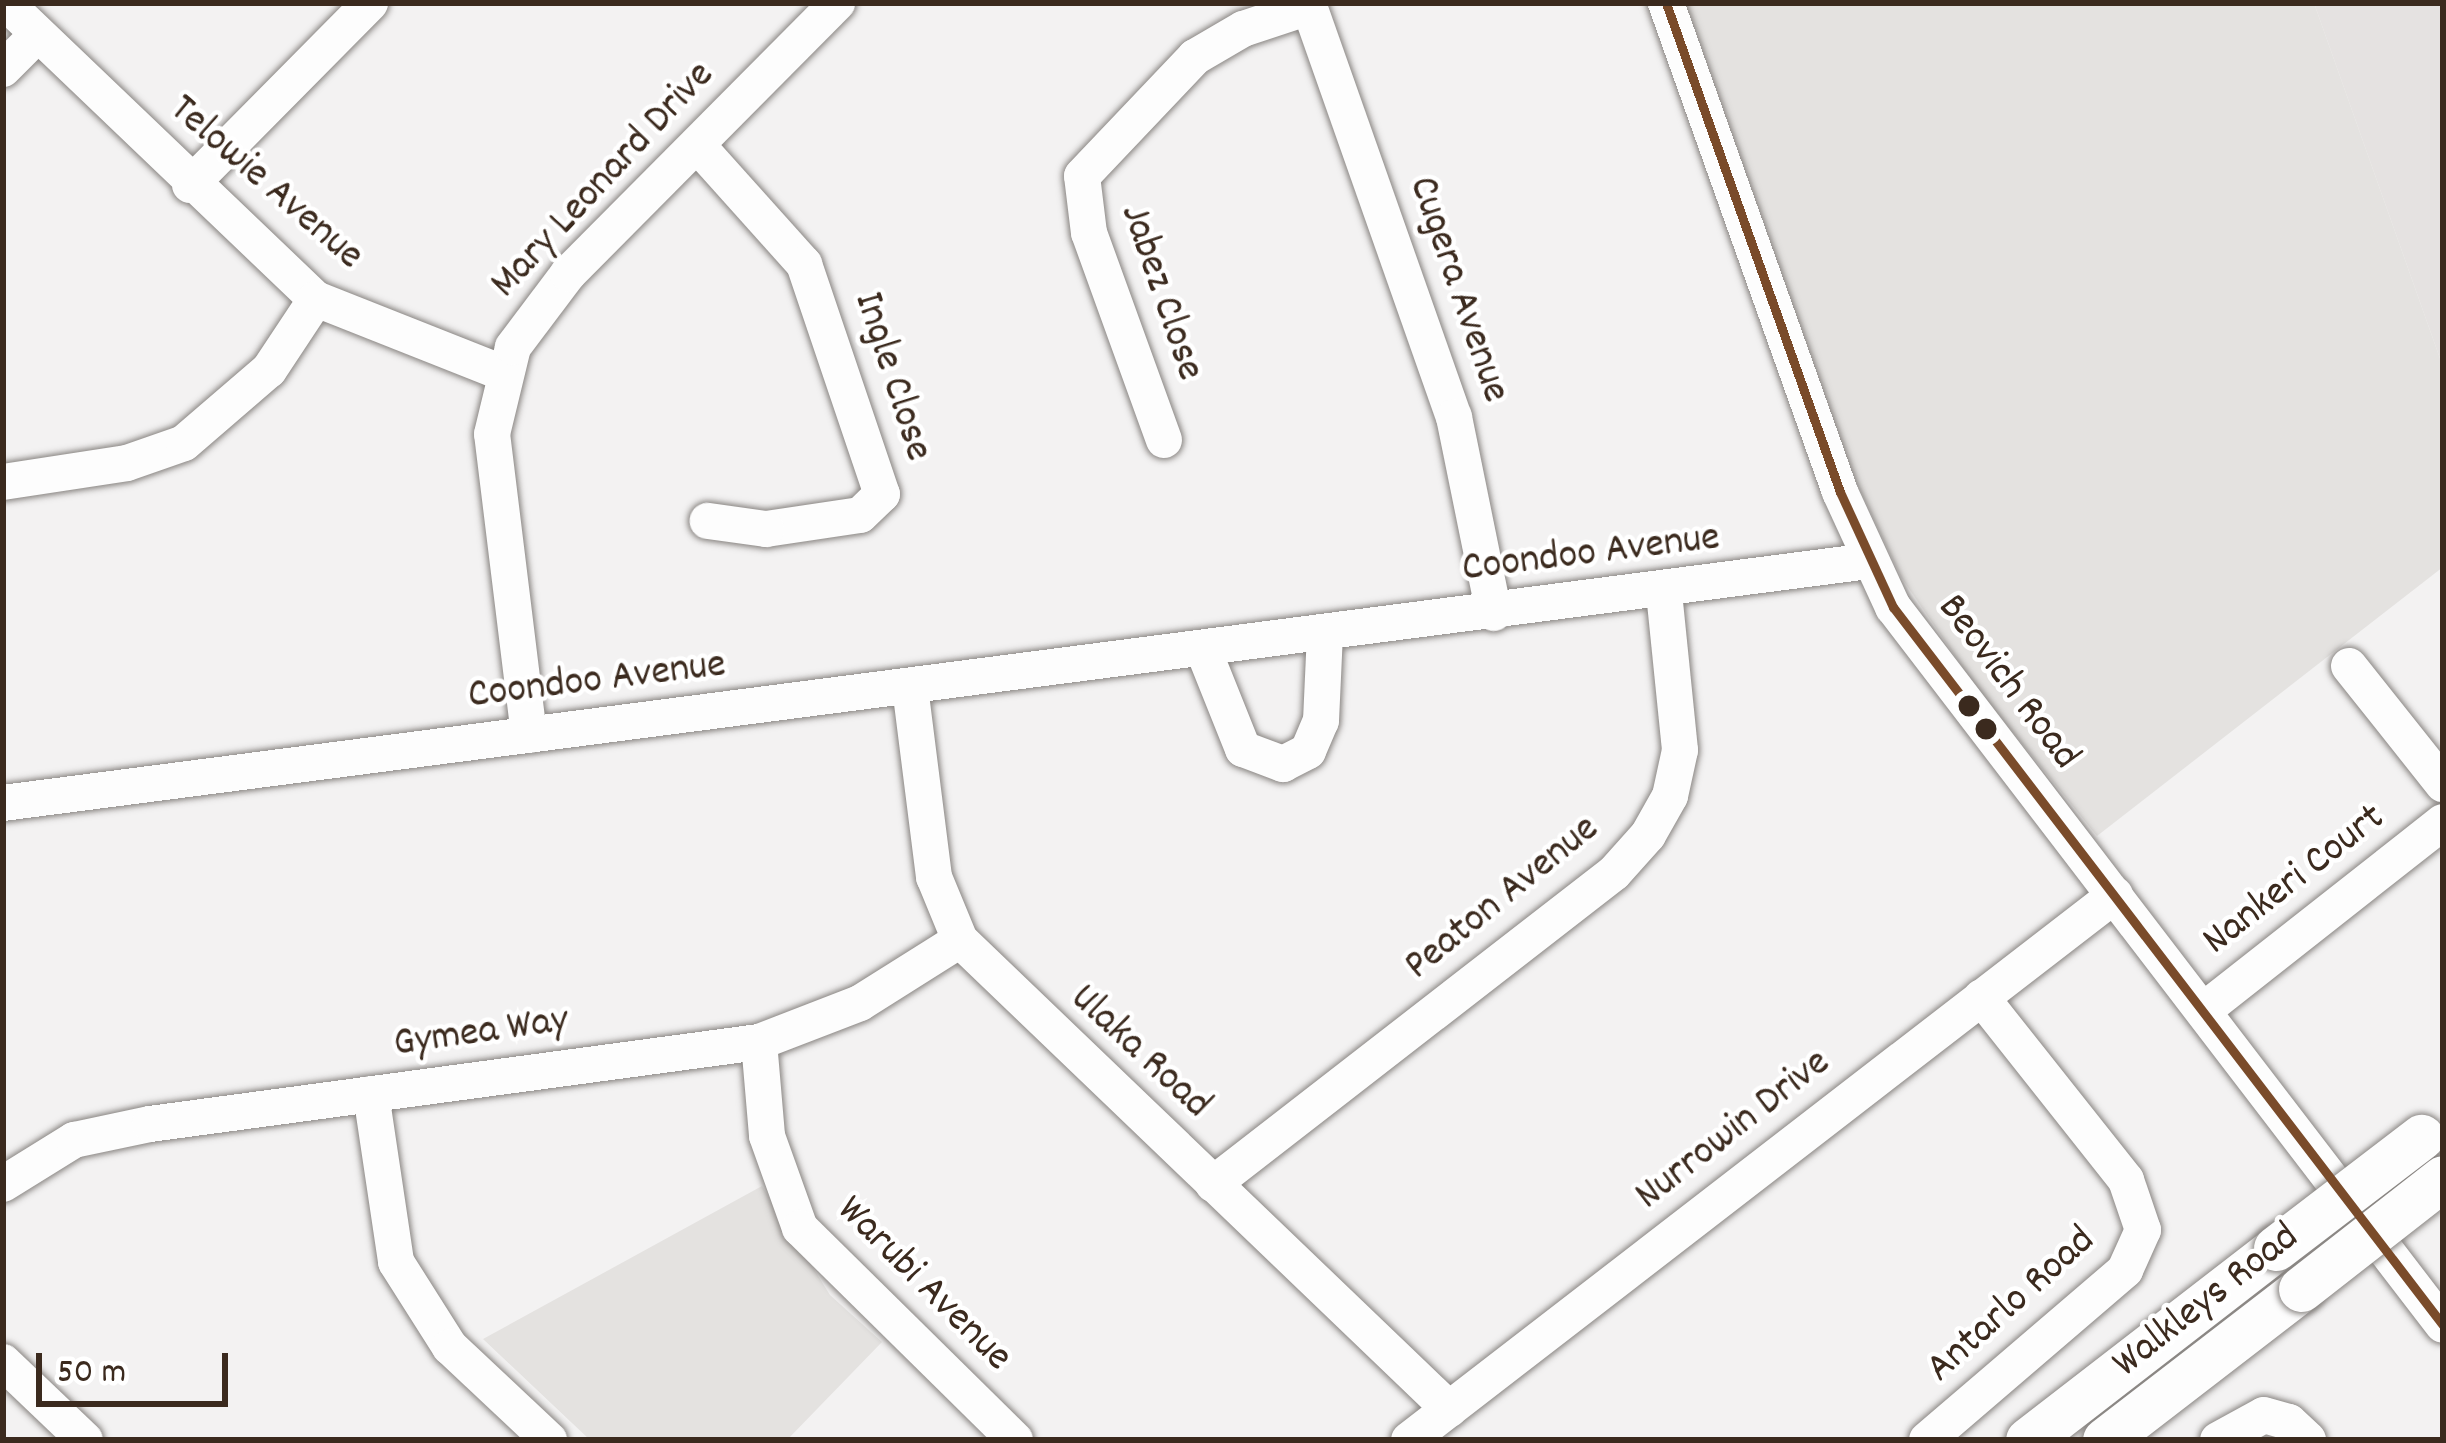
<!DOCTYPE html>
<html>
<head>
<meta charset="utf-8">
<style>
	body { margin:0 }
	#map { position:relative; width:2446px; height:1443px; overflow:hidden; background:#f3f2f2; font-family:Dekko,sans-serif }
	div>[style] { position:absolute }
	.built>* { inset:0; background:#e5e2e1 }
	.green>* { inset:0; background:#e4e2e0 }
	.roads { filter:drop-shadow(0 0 3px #898582) drop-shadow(0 0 3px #898582) }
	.minor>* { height:36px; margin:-18px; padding:0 18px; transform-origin:18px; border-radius:18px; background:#fdfdfd }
	.major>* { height:45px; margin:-22.5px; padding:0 22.5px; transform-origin:22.5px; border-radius:22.5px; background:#fdfdfd }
	.bridges { filter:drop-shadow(0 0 3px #898582) drop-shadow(0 0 3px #898582) }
	.major-bridge>* { height:45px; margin:-22.5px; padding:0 22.5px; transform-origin:22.5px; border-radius:22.5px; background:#fdfdfd }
	.bus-1>* { height:9px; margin:-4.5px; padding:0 4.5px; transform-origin:4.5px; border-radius:4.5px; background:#7a4b2a }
	.dots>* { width:33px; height:33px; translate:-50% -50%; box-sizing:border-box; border:6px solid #fff; border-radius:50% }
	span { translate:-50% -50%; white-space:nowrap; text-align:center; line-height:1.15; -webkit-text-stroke:9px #fff; paint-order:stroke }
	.street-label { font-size:42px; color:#3b2a1e }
	.frame { position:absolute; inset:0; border:6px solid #3b2a1e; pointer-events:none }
	.scale { position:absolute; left:36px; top:1353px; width:192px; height:54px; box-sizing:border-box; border:6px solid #3b2a1e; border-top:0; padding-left:15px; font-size:36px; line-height:42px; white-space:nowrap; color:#3b2a1e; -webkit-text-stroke:9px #fff; paint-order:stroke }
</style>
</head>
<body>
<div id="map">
	<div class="built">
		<div style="clip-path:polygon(2314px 3px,2443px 3px,2443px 367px)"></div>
	</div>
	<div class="green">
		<div style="clip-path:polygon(1683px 3px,2314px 3px,2443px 367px,2443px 567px,2097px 836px,1977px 688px,1901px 577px,1846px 460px)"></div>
		<div style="clip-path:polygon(762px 1186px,830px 1295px,882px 1342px,787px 1440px,590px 1440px,483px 1339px)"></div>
	</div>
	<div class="roads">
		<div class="minor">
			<div style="left:6px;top:3px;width:429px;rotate:43.7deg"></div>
			<div style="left:316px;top:299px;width:201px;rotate:21.6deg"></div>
			<div style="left:1308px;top:3px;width:439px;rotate:70.6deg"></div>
			<div style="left:1454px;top:417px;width:200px;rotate:78.5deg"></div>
			<div style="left:1666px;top:3px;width:519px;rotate:70.41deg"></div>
			<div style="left:1840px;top:492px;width:127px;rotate:65.3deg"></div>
			<div style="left:1893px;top:607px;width:904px;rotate:52.55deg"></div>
			<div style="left:3px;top:69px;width:48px;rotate:-45deg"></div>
			<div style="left:698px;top:146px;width:159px;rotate:48.1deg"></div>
			<div style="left:804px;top:264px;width:243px;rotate:71.3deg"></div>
			<div style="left:882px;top:494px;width:30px;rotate:136deg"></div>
			<div style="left:860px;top:515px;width:95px;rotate:171.5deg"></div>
			<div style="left:766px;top:529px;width:59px;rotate:-172.1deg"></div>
			<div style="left:190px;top:185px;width:256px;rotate:-45.3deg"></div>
			<div style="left:1164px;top:440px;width:220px;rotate:-109.9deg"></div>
			<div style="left:1089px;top:233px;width:57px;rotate:-97deg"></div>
			<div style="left:1082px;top:176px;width:164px;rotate:-46.5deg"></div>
			<div style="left:1195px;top:57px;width:56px;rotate:-30.3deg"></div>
			<div style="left:1243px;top:29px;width:70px;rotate:-18.4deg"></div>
			<div style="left:3px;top:482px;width:125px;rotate:-8.7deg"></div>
			<div style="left:127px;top:463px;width:60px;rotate:-19.3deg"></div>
			<div style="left:184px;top:443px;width:112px;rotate:-40.7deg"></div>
			<div style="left:269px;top:370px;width:85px;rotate:-56.5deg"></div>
			<div style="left:1203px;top:649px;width:108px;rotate:68.2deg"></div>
			<div style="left:1243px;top:749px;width:43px;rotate:20.6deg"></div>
			<div style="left:1283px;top:764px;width:28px;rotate:-27deg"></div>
			<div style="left:1308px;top:751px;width:33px;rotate:-67deg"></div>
			<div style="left:1321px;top:721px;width:88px;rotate:-87.4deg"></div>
			<div style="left:2349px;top:666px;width:151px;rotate:51.5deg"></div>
			<div style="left:910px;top:687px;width:192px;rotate:82.8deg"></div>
			<div style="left:934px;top:877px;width:68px;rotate:67.6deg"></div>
			<div style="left:960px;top:940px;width:678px;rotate:43.8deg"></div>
			<div style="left:529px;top:735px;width:303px;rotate:-97deg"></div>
			<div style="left:492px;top:434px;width:89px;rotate:-76.4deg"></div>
			<div style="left:513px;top:347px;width:91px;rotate:-53deg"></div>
			<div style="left:568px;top:274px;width:382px;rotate:-45.2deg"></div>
			<div style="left:3px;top:803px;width:1881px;rotate:-7.39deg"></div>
			<div style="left:2204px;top:1010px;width:304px;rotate:-38.2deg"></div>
			<div style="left:759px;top:1042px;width:94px;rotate:85.1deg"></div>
			<div style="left:767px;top:1136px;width:98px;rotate:70.3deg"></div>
			<div style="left:800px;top:1228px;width:302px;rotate:44.6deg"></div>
			<div style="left:371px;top:1094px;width:170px;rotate:81.5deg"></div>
			<div style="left:396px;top:1262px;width:101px;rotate:57.6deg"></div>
			<div style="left:450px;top:1347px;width:136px;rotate:43.2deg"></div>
			<div style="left:3px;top:1184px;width:84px;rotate:-31.8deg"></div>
			<div style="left:74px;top:1140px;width:78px;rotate:-11.9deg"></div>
			<div style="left:150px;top:1124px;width:614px;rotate:-7.67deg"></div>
			<div style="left:759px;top:1042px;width:108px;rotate:-21.1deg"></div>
			<div style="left:860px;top:1003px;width:118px;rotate:-32.2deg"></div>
			<div style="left:1213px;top:1184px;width:507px;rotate:-37.8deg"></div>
			<div style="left:1614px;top:873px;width:51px;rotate:-48.2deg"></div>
			<div style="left:1648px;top:835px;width:45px;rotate:-60.6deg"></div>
			<div style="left:1670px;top:796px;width:47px;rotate:-77.7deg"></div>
			<div style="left:1680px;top:750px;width:158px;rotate:-95.8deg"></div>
			<div style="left:3px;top:1362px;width:113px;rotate:43.6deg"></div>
			<div style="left:1409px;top:1440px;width:892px;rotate:-37.67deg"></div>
			<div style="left:1927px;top:1440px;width:261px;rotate:-40.6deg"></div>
			<div style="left:2125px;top:1270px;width:44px;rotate:-65.8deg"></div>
			<div style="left:2143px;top:1230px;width:53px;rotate:-108.8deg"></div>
			<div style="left:2126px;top:1180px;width:233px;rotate:-128.4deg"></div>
			<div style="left:2218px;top:1440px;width:52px;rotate:-28.5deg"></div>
			<div style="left:2264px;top:1415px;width:26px;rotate:16deg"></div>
			<div style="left:2289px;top:1422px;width:26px;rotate:43deg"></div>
		</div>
		<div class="major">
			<div style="left:2028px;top:1440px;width:314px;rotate:-37.7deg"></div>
			<div style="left:2105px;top:1440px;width:247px;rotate:-37.6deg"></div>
		</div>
	</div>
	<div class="bridges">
		<div class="major-bridge">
			<div style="left:2276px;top:1248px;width:183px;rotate:-37.4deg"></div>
			<div style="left:2301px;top:1289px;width:180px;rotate:-38deg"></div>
		</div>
	</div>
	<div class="bus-1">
		<div style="left:1666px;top:3px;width:519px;rotate:70.41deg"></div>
		<div style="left:1840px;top:492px;width:127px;rotate:65.3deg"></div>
		<div style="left:1893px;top:607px;width:904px;rotate:52.55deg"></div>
	</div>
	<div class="dots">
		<div style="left:1969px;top:706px;background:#3b2a1e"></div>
		<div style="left:1986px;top:729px;background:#3b2a1e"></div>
	</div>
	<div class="street-label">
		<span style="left:604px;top:181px;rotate:-47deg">Mary Leonard Drive</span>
		<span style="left:265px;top:184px;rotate:41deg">Telowie Avenue</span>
		<span style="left:1457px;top:290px;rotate:71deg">Cugera Avenue</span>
		<span style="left:1160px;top:293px;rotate:71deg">Jabez Close</span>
		<span style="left:891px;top:377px;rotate:72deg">Ingle Close</span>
		<span style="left:1591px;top:555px;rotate:-7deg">Coondoo Avenue</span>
		<span style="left:597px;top:682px;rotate:-7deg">Coondoo Avenue</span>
		<span style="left:2007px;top:683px;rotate:53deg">Beovich Road</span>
		<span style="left:2295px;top:881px;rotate:-38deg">Nankeri Court</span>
		<span style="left:1503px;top:899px;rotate:-39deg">Peaton Avenue</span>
		<span style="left:481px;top:1034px;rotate:-8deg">Gymea Way</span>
		<span style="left:1139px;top:1053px;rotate:43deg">Ulaka Road</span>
		<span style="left:1734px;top:1131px;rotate:-38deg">Nurrowin Drive</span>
		<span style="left:923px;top:1285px;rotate:45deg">Warubi Avenue</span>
		<span style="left:2207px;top:1302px;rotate:-38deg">Walkleys Road</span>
		<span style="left:2012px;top:1306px;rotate:-42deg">Antarlo Road</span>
	</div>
	<div class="frame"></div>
	<div class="scale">50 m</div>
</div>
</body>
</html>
